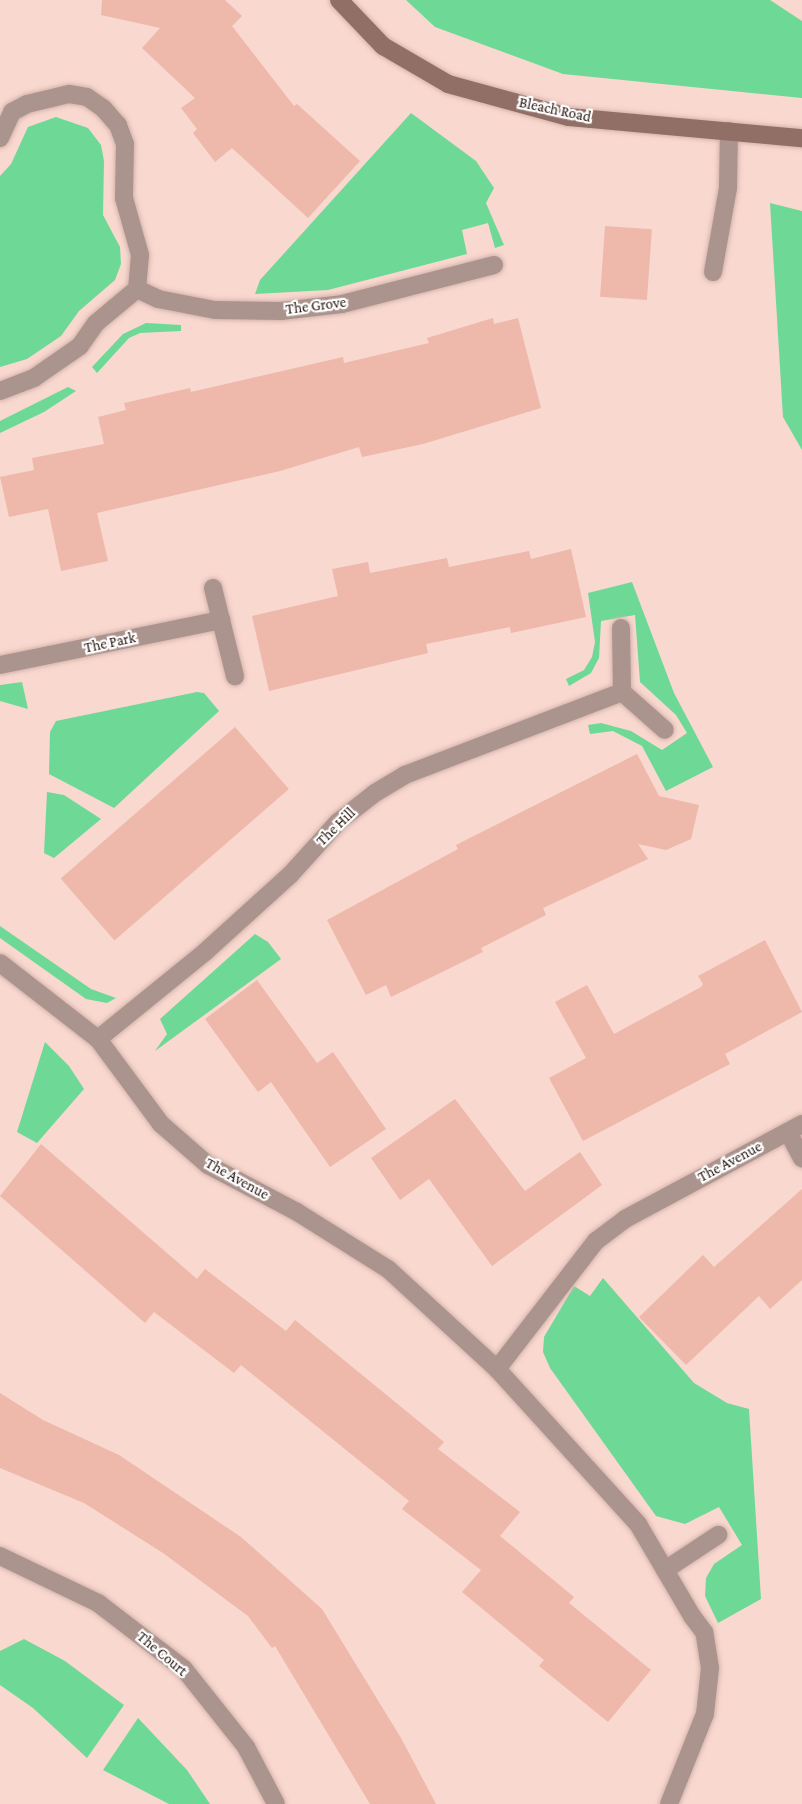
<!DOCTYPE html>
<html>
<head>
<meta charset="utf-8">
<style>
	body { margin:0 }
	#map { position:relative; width:802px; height:1804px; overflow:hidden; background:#f9d8cf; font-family:"Crimson Pro",serif }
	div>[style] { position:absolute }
	.green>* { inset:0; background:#6ed897 }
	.building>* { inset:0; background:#eeb8ab; transform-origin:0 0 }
	.roads { filter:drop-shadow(0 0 2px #d3b4ac) drop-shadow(0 0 2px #d3b4ac) }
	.lane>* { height:18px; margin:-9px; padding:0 9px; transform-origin:9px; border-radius:9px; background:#ac948e }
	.street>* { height:18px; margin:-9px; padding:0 9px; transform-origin:9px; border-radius:9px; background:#ac948e }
	.secondary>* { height:18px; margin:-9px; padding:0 9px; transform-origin:9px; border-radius:9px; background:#916f67 }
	span { translate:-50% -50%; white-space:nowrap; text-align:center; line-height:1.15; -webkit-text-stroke:4.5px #fff; paint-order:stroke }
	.street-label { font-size:15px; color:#24110c }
</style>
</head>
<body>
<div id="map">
	<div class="green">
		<div style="clip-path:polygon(406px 0,770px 0,802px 21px,802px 98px,563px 74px,435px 27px)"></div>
		<div style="clip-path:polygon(411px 113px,476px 161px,494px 188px,486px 203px,504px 245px,495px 248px,488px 223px,462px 230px,467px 254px,328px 290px,255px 294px,260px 280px)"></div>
		<div style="clip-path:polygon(56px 117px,88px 128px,101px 145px,104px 161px,103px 215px,120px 247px,121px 264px,115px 280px,79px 311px,61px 336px,27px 359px,0 367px,0 176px,11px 164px,28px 127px)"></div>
		<div style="clip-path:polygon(770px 203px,802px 211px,802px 450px,783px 417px)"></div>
		<div style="clip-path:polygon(146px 323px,181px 325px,181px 331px,140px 333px,129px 338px,97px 373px,92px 367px,123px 334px)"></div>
		<div style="clip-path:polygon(68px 387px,76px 391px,44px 412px,0 433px,0 421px)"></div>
		<div style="clip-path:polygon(632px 582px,674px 693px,713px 767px,666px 791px,642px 746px,613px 731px,590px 734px,588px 725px,601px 723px,631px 731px,662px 750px,687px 733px,676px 715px,640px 682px,635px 615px,601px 621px,599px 658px,591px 673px,569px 686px,566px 679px,584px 670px,592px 657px,595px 642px,588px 593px)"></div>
		<div style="clip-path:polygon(22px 682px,28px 709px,0 701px,0 685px)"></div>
		<div style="clip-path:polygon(197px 692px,204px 693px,219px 711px,114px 808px,49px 774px,50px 732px,56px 721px)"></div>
		<div style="clip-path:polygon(47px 792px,64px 795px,101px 819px,54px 858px,44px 853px)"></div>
		<div style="clip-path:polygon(0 926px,91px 989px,116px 998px,107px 1003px,86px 999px,0 938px)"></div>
		<div style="clip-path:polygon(255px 934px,268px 942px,281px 959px,155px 1051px,167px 1034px,160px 1019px)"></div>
		<div style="clip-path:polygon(45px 1042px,69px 1066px,84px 1089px,37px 1143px,17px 1132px)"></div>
		<div style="clip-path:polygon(603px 1278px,694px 1383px,727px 1403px,749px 1409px,761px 1599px,718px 1623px,705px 1596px,706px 1578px,714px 1564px,742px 1545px,719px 1507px,685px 1524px,656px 1516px,550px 1368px,543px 1352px,544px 1337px,574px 1286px,590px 1296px)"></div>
		<div style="clip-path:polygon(24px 1639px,65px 1661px,124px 1705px,87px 1758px,33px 1708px,0 1685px,0 1651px)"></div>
		<div style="clip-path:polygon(138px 1718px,187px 1770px,210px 1804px,169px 1804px,103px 1770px)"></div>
	</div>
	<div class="building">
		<div style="clip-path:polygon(102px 0,225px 0,242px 16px,232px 26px,294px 106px,297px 104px,360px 161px,308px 218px,232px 148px,215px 162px,193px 133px,197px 129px,181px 108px,195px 98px,142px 48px,160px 28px,101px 15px)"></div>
		<div style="left:605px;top:226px;width:47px;height:71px;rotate:4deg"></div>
		<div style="clip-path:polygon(493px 318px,494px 324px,518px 318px,541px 408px,423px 444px,362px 457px,359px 447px,280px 471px,97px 513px,108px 561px,61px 571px,48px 509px,9px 517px,0 477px,34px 470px,32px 458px,104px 444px,98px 417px,126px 410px,124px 403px,190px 388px,191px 392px,343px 357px,344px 363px,429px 343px,427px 338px)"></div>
		<div style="clip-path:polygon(571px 549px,586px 617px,511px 633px,510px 627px,426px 644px,428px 653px,269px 691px,252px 616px,338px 596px,332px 569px,368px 562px,370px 573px,447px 558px,449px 567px,529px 551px,531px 559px)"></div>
		<div style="left:235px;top:727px;width:82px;height:231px;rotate:49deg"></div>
		<div style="clip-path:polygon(637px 754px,659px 796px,699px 805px,691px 839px,666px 850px,638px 844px,648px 859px,543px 908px,546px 915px,481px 948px,483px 952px,391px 997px,386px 985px,366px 995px,327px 920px,458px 849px,456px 845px)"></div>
		<div style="clip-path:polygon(765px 940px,802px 1012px,725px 1054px,730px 1064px,583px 1141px,549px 1078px,586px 1058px,555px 1002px,587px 985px,614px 1034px,701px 987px,703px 984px,698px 976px)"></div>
		<div style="clip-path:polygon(257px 980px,317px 1063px,333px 1052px,386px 1129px,330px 1167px,271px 1082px,258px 1092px,205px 1019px)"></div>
		<div style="clip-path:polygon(455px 1099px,525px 1191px,580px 1152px,602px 1185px,492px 1266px,429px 1179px,400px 1200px,371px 1158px)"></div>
		<div style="clip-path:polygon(41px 1144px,197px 1279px,205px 1269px,286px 1331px,295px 1320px,444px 1442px,438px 1449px,520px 1512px,500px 1536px,574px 1597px,569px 1603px,651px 1670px,608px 1722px,539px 1666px,544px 1660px,462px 1592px,481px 1570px,402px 1509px,409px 1501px,241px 1365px,234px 1373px,154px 1312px,145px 1323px,0 1196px)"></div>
		<div style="clip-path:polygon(802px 1189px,802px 1280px,770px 1309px,759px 1296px,686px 1365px,639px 1317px,703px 1255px,714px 1267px)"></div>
		<div style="clip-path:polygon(0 1393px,43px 1420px,119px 1455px,241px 1537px,322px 1609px,401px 1738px,436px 1804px,370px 1804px,275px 1646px,272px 1648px,248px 1616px,163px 1553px,84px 1503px,0 1468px)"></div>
	</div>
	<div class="roads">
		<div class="lane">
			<div style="left:713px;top:272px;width:85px;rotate:-79.9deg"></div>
			<div style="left:728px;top:188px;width:57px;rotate:-89deg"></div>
			<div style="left:669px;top:1804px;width:97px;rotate:-68.2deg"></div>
			<div style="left:705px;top:1714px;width:46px;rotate:-83.8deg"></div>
			<div style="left:710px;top:1668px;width:36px;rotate:-99deg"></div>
			<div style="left:704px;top:1632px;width:20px;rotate:-127deg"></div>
		</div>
		<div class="street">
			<div style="left:0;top:138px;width:29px;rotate:-65deg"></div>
			<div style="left:12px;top:112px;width:17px;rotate:-28deg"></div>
			<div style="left:27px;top:104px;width:43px;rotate:-13.4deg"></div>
			<div style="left:69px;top:94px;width:18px;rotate:9deg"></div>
			<div style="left:87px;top:97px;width:19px;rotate:35deg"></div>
			<div style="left:103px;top:108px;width:23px;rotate:49deg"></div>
			<div style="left:118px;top:125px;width:20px;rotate:70deg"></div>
			<div style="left:125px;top:144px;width:54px;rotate:91.1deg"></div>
			<div style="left:124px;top:198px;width:59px;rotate:74.3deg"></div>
			<div style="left:140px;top:255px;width:34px;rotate:95deg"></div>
			<div style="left:137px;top:289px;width:53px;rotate:140.3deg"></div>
			<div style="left:96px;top:323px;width:28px;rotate:125deg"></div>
			<div style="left:80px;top:346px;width:56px;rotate:145.2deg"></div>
			<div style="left:34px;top:378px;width:36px;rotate:159deg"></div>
			<div style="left:137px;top:289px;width:23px;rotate:25deg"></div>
			<div style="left:158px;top:299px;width:58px;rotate:10.9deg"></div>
			<div style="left:215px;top:310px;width:66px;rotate:0.9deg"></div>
			<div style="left:281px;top:311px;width:61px;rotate:-6.5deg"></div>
			<div style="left:342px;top:304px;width:157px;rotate:-14.4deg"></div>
			<div style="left:213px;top:588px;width:91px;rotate:76deg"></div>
			<div style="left:621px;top:628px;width:64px;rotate:89.1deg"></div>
			<div style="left:622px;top:692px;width:57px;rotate:41.5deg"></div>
			<div style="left:0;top:665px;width:226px;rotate:-11.5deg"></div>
			<div style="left:0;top:963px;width:124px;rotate:37.8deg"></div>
			<div style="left:98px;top:1039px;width:106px;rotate:53.5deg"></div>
			<div style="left:161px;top:1124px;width:62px;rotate:41.1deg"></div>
			<div style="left:208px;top:1165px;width:101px;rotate:27.8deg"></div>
			<div style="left:297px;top:1212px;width:107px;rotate:32.1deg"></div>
			<div style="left:388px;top:1269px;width:148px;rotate:42.5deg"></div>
			<div style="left:497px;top:1369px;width:210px;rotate:47.7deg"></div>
			<div style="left:638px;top:1524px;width:107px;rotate:59.6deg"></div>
			<div style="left:98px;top:1039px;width:138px;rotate:-39.1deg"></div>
			<div style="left:205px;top:952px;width:115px;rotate:-42.2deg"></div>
			<div style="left:290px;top:875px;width:72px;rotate:-47.8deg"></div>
			<div style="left:338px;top:822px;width:47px;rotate:-38.1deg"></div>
			<div style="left:375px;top:793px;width:35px;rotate:-31deg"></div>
			<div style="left:405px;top:775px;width:232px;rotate:-20.9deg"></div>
			<div style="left:788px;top:1132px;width:30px;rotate:62deg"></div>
			<div style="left:497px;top:1369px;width:162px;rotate:-52.3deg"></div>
			<div style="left:596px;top:1241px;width:36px;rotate:-37deg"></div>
			<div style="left:625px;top:1219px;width:201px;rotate:-28.2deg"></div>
			<div style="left:0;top:1556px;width:109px;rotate:25.6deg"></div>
			<div style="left:98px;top:1603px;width:108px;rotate:37.5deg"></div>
			<div style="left:184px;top:1669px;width:100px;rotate:51.5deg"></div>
			<div style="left:246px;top:1747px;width:64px;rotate:62.2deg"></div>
			<div style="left:665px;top:1570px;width:64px;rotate:-33.4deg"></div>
		</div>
		<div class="secondary">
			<div style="left:339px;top:0;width:64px;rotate:46.3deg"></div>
			<div style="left:383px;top:46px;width:75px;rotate:30.3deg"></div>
			<div style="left:448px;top:84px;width:125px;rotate:15.3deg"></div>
			<div style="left:569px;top:117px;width:234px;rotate:5.2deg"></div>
		</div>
	</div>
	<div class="street-label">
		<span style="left:555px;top:110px;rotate:12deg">Bleach Road</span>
		<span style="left:316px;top:306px;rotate:-7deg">The Grove</span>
		<span style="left:110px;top:643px;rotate:-12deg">The Park</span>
		<span style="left:336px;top:827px;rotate:-44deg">The Hill</span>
		<span style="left:730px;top:1162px;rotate:-28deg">The Avenue</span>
		<span style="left:237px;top:1179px;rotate:29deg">The Avenue</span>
		<span style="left:162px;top:1654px;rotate:40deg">The Court</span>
	</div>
</div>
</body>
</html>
